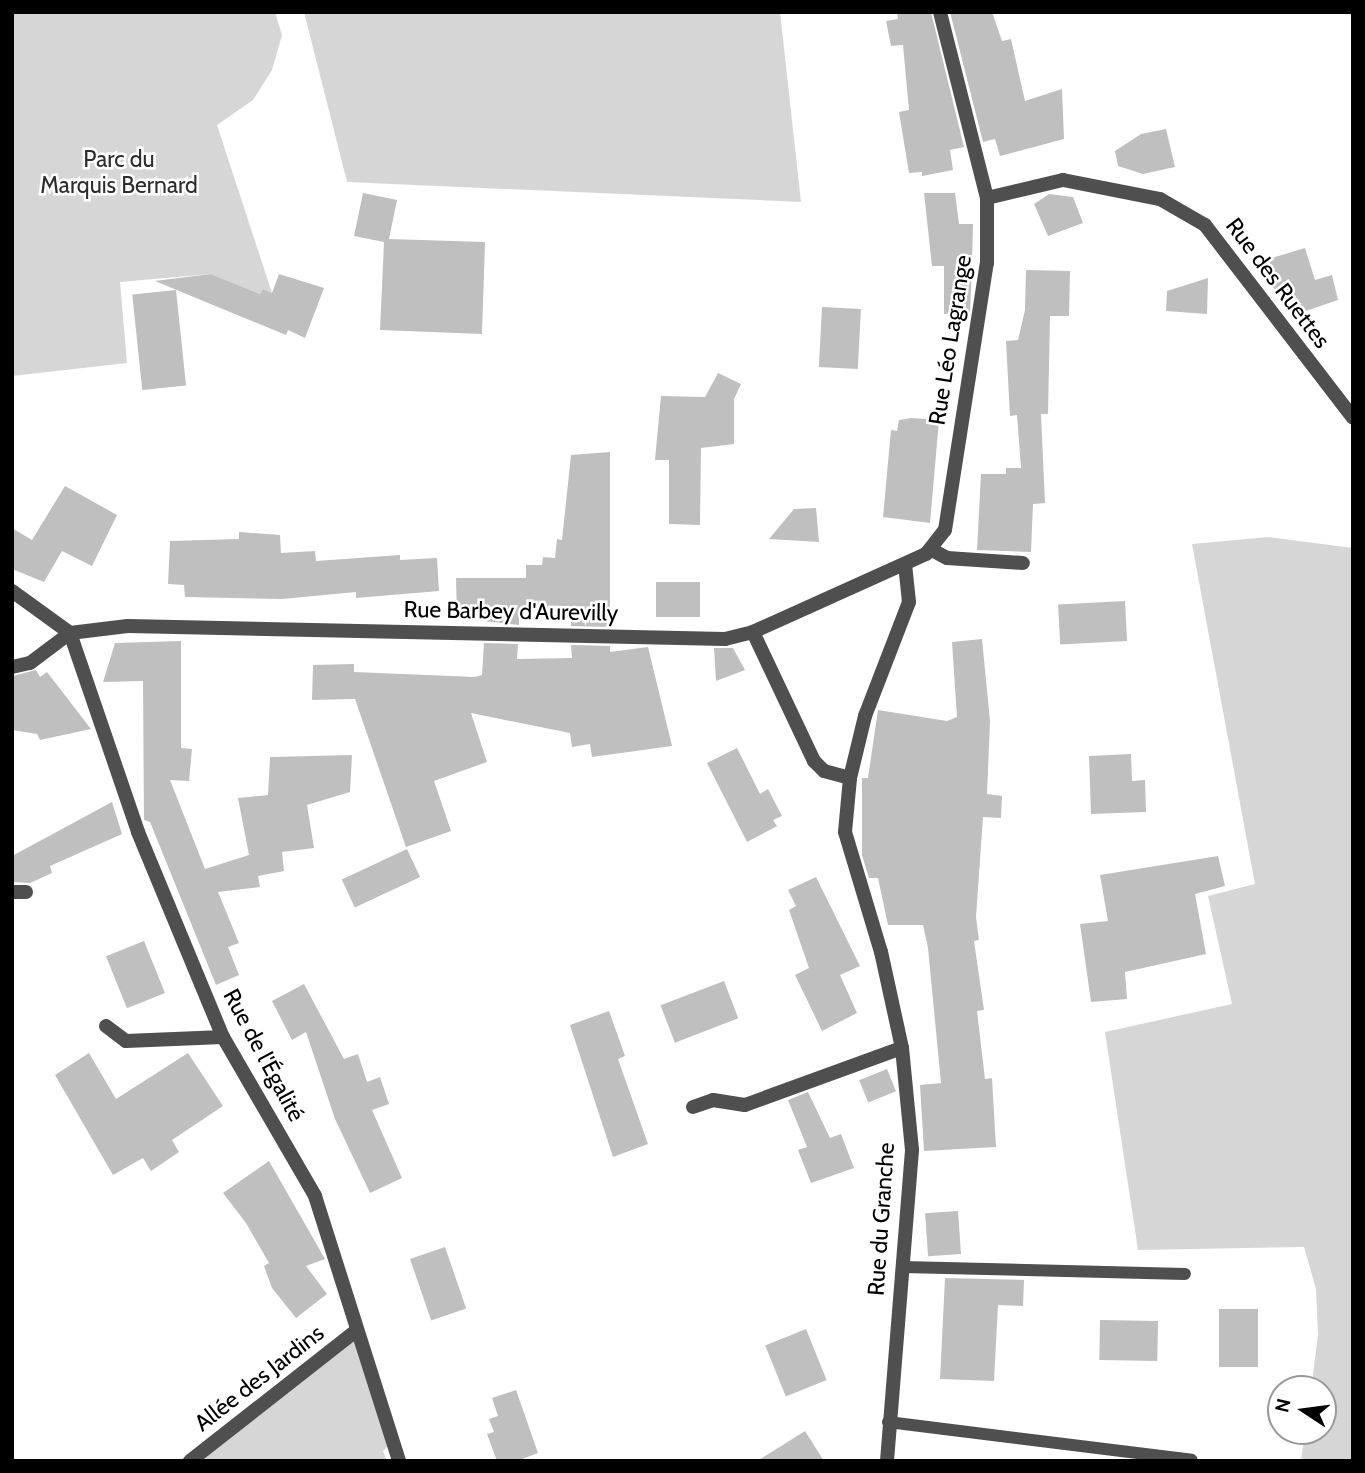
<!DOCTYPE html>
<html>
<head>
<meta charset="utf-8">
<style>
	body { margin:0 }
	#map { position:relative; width:1365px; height:1473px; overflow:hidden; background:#fff; font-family:Cabin,sans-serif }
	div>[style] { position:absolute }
	.green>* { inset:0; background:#d6d6d6 }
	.building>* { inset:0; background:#bfbfbf; transform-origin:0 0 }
	.service>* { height:12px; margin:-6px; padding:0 6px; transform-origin:6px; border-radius:6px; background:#4f4f4f }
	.minor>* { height:14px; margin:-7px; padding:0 7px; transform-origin:7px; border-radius:7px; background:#4f4f4f }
	.tertiary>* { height:14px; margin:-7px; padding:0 7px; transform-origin:7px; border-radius:7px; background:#4f4f4f }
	span { translate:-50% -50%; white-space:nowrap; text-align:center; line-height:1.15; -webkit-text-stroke:5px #fff; paint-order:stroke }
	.park-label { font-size:23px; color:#2d2d2d }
	.street-label { font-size:23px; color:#000 }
	.frame { position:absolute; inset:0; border:14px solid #000; pointer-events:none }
	.north { position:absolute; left:1267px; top:1375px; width:70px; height:70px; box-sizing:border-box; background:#fff; border:2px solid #999; border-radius:50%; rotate:283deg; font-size:19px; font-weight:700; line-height:28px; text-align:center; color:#000 }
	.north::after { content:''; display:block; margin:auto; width:24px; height:32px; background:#000; clip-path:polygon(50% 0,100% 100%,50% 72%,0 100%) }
</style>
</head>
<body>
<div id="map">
	<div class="green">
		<div style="clip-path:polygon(12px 12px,275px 12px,282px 35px,272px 70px,253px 100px,217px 125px,272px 293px,263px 289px,260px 294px,211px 274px,120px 282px,127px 363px,12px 376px)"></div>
		<div style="clip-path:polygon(304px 12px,780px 12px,801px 202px,347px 182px)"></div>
		<div style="clip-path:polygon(1268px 537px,1353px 548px,1353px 1461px,1301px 1461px,1305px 1431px,1323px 1431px,1323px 1389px,1311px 1389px,1318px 1335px,1316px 1289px,1304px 1247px,1138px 1250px,1105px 1032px,1232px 1004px,1208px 896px,1255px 884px,1192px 544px)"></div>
		<div style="clip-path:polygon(356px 1331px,392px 1442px,383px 1451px,387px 1461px,191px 1461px)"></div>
	</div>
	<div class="building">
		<div style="clip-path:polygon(897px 12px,931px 12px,964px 147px,950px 150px,953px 170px,922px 176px,922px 172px,909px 173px,899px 112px,909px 110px,903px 45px,891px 46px,886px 21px,898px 19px)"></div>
		<div style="clip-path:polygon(950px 12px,992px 12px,1002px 41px,1011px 39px,1025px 101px,1062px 89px,1064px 139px,1000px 156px,995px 139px,983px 142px)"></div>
		<div style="clip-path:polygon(1166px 129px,1175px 167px,1143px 174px,1118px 166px,1115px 151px,1141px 134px)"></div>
		<div style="clip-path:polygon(363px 193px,397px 200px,389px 239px,485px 242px,482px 334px,380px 330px,384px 242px,354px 236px)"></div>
		<div style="clip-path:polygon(924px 193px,955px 193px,959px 224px,973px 224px,972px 263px,959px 268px,972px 269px,970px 312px,944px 314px,944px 266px,932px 266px)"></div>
		<div style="clip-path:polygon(1049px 194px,1073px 197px,1083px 223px,1048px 236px,1034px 204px)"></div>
		<div style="clip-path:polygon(1305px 248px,1315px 280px,1332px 275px,1338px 300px,1294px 315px,1255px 263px)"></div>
		<div style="clip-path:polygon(1026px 270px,1070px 271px,1069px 316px,1050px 316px,1048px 414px,1041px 414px,1045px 503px,1033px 504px,1031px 552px,977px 550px,981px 474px,1006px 474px,1006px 468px,1021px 468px,1017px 415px,1010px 416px,1006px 341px,1018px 340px,1025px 310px)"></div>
		<div style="clip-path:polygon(211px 274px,260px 294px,263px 289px,272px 293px,279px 274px,324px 288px,305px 338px,288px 330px,286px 335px,155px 281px)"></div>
		<div style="clip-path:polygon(1208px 278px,1207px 314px,1166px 311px,1167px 291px)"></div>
		<div style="left:176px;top:290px;width:96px;height:44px;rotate:84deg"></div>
		<div style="left:822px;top:307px;width:39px;height:60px;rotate:3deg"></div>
		<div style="clip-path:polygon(718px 373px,741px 384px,734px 399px,734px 444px,701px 448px,700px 525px,669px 524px,669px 460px,655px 460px,661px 396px,705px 397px)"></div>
		<div style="clip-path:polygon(912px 418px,939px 420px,930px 523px,883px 517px,891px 430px,897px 431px,899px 420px)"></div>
		<div style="clip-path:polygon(610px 452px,610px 627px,571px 626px,571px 612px,519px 610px,519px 625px,457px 618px,456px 578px,526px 578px,526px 565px,542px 565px,543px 557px,555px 558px,557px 539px,562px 540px,571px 455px)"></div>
		<div style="clip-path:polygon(65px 486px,117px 515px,92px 566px,62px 551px,44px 582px,12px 569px,12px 528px,32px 540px)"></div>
		<div style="clip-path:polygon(816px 508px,819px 542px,769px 539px,794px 509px)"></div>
		<div style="clip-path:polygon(239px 532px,280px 535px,281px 553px,315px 551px,316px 561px,400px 555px,400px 560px,437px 558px,439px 591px,356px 598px,356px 592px,282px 599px,185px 597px,184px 585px,168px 584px,170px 541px,239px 539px)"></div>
		<div style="left:656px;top:582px;width:44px;height:35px"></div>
		<div style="left:1125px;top:601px;width:40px;height:67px;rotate:87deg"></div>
		<div style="clip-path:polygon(982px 639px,990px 721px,987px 794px,1002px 796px,1001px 818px,983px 817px,976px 917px,979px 940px,974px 941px,984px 1010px,977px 1011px,985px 1079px,992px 1078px,996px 1147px,924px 1151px,920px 1085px,941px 1083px,928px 948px,923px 925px,888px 925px,878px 878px,869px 878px,862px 855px,862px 778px,868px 778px,878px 710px,947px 721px,957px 717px,952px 642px)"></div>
		<div style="clip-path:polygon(181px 641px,181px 748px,192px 749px,189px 781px,170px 780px,205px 869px,249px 855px,238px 798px,268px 795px,270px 757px,352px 755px,350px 792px,307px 805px,314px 848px,282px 852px,284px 871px,258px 876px,260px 887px,218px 892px,239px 943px,228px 947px,239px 975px,216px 985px,150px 822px,144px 820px,143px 681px,103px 682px,115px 643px)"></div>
		<div style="clip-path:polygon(484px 643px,518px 644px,517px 659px,572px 658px,571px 645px,610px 646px,610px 652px,648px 647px,672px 746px,592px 757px,590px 744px,572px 747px,570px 733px,471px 713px,487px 762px,434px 781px,451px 831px,406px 847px,355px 699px,312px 700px,313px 665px,354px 664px,354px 672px,475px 677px,482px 675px)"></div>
		<div style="clip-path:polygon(714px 648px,733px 648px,745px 670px,716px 681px)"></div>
		<div style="clip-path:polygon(36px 670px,40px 677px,47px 672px,91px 729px,40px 740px,37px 734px,12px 730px,12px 676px)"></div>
		<div style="clip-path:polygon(737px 748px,760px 794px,768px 789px,782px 816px,773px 820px,777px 826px,747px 842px,707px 763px)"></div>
		<div style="clip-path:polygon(1131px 754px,1132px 781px,1145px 780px,1146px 812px,1091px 814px,1089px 756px)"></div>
		<div style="clip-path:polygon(112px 802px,122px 834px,50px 866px,52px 873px,30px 883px,12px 882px,12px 856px)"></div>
		<div style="left:407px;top:849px;width:31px;height:72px;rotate:65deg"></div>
		<div style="clip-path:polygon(1218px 856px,1225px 886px,1195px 894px,1206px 954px,1125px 972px,1127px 999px,1091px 1002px,1080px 924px,1108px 921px,1100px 875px)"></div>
		<div style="clip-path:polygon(816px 877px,860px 966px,840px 975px,857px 1013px,822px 1031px,795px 975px,809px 968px,789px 910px,796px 906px,788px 890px)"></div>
		<div style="left:144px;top:941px;width:56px;height:41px;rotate:68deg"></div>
		<div style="left:724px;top:981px;width:40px;height:68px;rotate:69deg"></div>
		<div style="clip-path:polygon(304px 984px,344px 1059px,358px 1054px,367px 1082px,380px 1077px,389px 1104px,372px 1110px,402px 1178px,370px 1193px,335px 1119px,306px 1032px,292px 1040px,272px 1001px)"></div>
		<div style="clip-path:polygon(609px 1011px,625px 1056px,618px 1059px,648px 1144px,613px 1157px,570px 1025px)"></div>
		<div style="clip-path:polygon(89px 1053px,116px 1099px,188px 1053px,223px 1106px,172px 1140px,179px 1152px,151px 1171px,143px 1158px,113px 1175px,55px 1075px)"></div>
		<div style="left:887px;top:1069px;width:24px;height:30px;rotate:68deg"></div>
		<div style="clip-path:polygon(808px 1092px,830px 1138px,841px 1134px,854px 1168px,811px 1183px,798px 1150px,807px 1147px,788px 1100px)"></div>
		<div style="clip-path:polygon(269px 1161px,325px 1259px,306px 1266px,327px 1294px,296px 1318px,272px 1288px,264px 1266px,269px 1263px,246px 1223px,223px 1193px)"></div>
		<div style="left:958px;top:1211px;width:43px;height:33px;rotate:86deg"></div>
		<div style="left:445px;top:1247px;width:65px;height:37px;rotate:71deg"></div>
		<div style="clip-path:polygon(945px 1278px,1024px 1280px,1023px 1306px,998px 1305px,994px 1381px,940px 1379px)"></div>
		<div style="left:1219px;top:1309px;width:39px;height:58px"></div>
		<div style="left:1100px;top:1320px;width:58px;height:40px;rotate:1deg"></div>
		<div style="left:806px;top:1329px;width:55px;height:44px;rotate:68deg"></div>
		<div style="clip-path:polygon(516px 1390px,538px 1453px,517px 1461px,497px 1461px,487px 1434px,494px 1432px,489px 1419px,498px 1416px,492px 1398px)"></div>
		<div style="clip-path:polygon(805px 1431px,824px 1461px,757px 1461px)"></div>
	</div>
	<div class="service">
		<div style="left:903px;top:1267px;width:282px;rotate:1.4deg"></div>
		<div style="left:888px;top:1422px;width:306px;rotate:7.1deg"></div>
	</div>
	<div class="minor">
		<div style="left:987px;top:198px;width:78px;rotate:-13.3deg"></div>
		<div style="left:1063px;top:180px;width:99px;rotate:11.1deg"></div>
		<div style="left:1160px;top:199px;width:52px;rotate:30deg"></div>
		<div style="left:1205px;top:225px;width:243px;rotate:52.5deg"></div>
		<div style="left:932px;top:550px;width:17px;rotate:28deg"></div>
		<div style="left:947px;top:558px;width:76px;rotate:3.8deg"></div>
		<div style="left:753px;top:632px;width:143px;rotate:64.7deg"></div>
		<div style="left:814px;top:761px;width:14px;rotate:45deg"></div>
		<div style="left:824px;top:771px;width:27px;rotate:15deg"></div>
		<div style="left:12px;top:667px;width:18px;rotate:-13deg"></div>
		<div style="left:30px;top:663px;width:50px;rotate:-36.9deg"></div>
		<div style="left:12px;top:892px;width:14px"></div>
		<div style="left:106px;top:1026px;width:25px;rotate:37deg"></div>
		<div style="left:126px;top:1041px;width:97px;rotate:-2.4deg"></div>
		<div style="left:693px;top:1107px;width:21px;rotate:-19deg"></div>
		<div style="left:713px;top:1100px;width:32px;rotate:9deg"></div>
		<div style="left:745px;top:1105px;width:167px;rotate:-20deg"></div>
		<div style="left:190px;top:1461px;width:211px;rotate:-38.1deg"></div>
		<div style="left:887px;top:1461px;width:312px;rotate:-85.4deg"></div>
		<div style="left:912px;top:1150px;width:102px;rotate:-95.6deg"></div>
		<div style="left:902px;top:1048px;width:98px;rotate:-102.3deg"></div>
		<div style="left:881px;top:952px;width:125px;rotate:-106.7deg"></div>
		<div style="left:845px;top:832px;width:54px;rotate:-84.7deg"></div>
		<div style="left:850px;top:778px;width:64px;rotate:-76.4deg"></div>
		<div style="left:865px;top:716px;width:122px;rotate:-68.9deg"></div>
		<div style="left:909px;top:602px;width:37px;rotate:-96deg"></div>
	</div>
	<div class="tertiary">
		<div style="left:12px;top:591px;width:72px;rotate:35.9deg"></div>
		<div style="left:70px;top:633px;width:58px;rotate:-6.9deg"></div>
		<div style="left:128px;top:626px;width:597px;rotate:1.25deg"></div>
		<div style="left:725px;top:639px;width:29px;rotate:-14deg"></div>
		<div style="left:753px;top:632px;width:190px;rotate:-24.3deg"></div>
		<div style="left:926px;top:554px;width:31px;rotate:-52deg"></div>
		<div style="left:945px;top:530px;width:270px;rotate:-81.1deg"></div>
		<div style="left:987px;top:263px;width:65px;rotate:-90deg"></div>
		<div style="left:987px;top:198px;width:192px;rotate:-104.2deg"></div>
		<div style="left:70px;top:633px;width:210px;rotate:71.1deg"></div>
		<div style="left:138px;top:832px;width:222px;rotate:67.5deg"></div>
		<div style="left:223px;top:1037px;width:184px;rotate:59.9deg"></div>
		<div style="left:315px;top:1196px;width:278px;rotate:72.4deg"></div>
	</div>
	<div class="park-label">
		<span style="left:119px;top:172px">Parc du<br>Marquis Bernard</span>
	</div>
	<div class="street-label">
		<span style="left:1278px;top:283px;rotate:53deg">Rue des Ruettes</span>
		<span style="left:950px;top:340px;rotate:-81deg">Rue Léo Lagrange</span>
		<span style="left:511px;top:611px;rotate:1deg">Rue Barbey d'Aurevilly</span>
		<span style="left:264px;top:1055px;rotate:62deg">Rue de l'Égalité</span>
		<span style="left:881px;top:1219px;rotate:-86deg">Rue du Granche</span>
		<span style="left:259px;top:1378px;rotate:-38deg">Allée des Jardins</span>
	</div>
	<div class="frame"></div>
	<div class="north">N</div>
</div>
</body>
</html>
